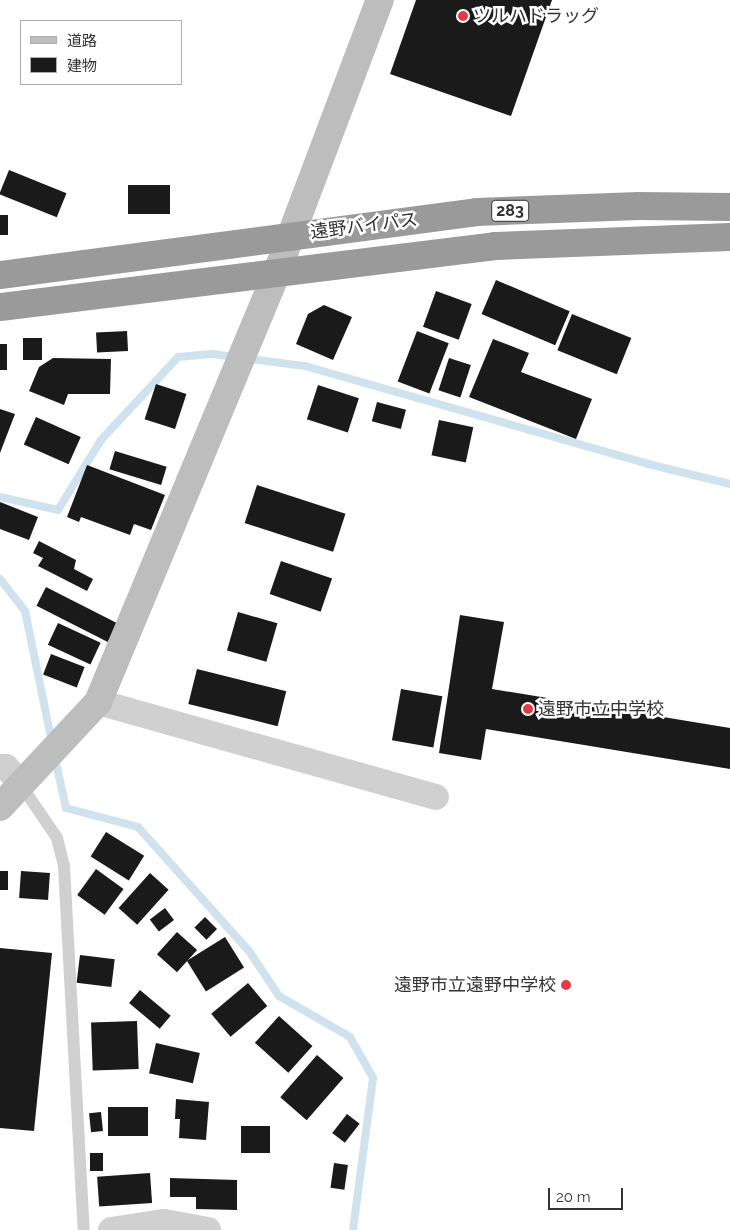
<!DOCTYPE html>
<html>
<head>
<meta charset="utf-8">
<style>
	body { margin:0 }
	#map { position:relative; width:730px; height:1230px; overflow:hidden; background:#fff; font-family:Raleway,"Noto Sans JP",sans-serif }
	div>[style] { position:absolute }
	.stream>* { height:8px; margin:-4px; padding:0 4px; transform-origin:4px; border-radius:4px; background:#cfe2ee }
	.building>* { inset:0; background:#1a1a1a; transform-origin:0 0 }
	.lane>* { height:12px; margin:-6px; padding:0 6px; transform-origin:6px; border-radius:6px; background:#d0d0d0 }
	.street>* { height:26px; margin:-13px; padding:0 13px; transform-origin:13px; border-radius:13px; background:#d0d0d0 }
	.secondary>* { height:28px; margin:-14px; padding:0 14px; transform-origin:14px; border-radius:14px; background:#bdbdbd }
	.highway>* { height:28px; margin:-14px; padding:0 14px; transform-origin:14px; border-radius:14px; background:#9a9a9a }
	.dots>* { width:14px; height:14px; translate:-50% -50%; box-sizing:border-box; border:2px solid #fff; border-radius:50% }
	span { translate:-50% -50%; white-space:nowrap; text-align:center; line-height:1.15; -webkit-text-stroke:5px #fff; paint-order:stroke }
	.shield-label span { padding:1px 4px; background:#fff; border:1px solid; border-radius:4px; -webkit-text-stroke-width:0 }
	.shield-label { font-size:16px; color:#333; font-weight:700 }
	.poi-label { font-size:18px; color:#333 }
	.left { translate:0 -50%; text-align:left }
	.right { translate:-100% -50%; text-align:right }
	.street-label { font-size:18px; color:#333 }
	.legend { position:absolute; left:20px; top:20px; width:162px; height:65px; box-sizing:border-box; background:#fff; border:1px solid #adadad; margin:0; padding:6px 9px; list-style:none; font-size:15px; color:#333 }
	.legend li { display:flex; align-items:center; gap:10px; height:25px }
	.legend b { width:25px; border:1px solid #adadad }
	.scale { position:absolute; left:548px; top:1188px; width:75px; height:22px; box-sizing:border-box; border:2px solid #333; border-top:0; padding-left:6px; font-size:15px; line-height:18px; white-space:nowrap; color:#333; -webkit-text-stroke:4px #fff; paint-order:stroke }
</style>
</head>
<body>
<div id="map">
	<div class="stream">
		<div style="left:0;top:497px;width:59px;rotate:12.6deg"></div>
		<div style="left:58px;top:510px;width:82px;rotate:-58.4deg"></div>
		<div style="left:101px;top:440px;width:113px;rotate:-47.1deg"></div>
		<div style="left:178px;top:357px;width:34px;rotate:-5deg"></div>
		<div style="left:212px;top:354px;width:94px;rotate:7.4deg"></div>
		<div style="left:305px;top:366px;width:357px;rotate:15.9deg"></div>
		<div style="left:648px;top:464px;width:84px;rotate:13.7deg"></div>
		<div style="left:0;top:579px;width:41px;rotate:52deg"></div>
		<div style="left:25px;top:611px;width:134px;rotate:78.4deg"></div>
		<div style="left:55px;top:758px;width:51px;rotate:77.6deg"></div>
		<div style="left:66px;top:808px;width:74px;rotate:14.8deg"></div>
		<div style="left:138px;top:827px;width:166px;rotate:48.2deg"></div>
		<div style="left:249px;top:951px;width:54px;rotate:56.3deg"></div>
		<div style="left:279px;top:996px;width:82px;rotate:30deg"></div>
		<div style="left:350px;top:1037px;width:47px;rotate:60.7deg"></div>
		<div style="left:373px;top:1078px;width:153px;rotate:97.5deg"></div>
	</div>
	<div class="building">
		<div style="clip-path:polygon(416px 0,552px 0,511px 116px,390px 74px)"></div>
		<div style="left:9px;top:170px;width:62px;height:26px;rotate:22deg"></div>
		<div style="left:128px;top:185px;width:42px;height:29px"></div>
		<div style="left:0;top:215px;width:8px;height:20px"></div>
		<div style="left:496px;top:280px;width:80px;height:37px;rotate:23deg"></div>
		<div style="left:436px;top:291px;width:38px;height:38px;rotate:20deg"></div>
		<div style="clip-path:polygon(324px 305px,352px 317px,333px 360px,296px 344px,308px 314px)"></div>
		<div style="left:572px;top:314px;width:64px;height:39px;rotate:22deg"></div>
		<div style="left:127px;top:331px;width:20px;height:31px;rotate:87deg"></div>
		<div style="left:417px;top:331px;width:34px;height:54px;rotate:21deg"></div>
		<div style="left:42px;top:338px;width:22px;height:19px;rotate:90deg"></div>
		<div style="clip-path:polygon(493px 339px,529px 353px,521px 372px,592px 399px,576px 439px,469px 397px)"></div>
		<div style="left:0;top:344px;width:7px;height:26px"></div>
		<div style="clip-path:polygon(53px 358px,111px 359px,110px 394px,68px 394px,64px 405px,29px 391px,39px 367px)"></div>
		<div style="left:449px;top:358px;width:23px;height:34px;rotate:18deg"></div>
		<div style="left:156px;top:384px;width:32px;height:37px;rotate:18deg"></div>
		<div style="left:318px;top:385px;width:43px;height:36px;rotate:18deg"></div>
		<div style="left:377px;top:402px;width:30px;height:20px;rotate:15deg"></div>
		<div style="clip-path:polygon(0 409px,15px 414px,0 453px)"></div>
		<div style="left:36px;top:417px;width:49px;height:30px;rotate:24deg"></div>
		<div style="left:439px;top:420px;width:35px;height:36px;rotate:12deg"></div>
		<div style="left:115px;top:451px;width:54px;height:19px;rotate:17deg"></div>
		<div style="clip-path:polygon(87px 465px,165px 495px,151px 530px,134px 524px,130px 535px,81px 517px,79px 522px,67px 517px)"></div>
		<div style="left:257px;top:485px;width:93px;height:40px;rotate:18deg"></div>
		<div style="clip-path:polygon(0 502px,38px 517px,29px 540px,0 529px)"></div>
		<div style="clip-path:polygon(39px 541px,76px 560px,74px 569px,93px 579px,87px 591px,38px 566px,43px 558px,33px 553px)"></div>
		<div style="left:281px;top:561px;width:54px;height:35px;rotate:19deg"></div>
		<div style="left:46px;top:587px;width:80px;height:21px;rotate:27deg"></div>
		<div style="left:238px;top:612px;width:41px;height:40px;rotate:16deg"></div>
		<div style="clip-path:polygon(460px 615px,504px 622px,492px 689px,730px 728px,730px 769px,486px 729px,481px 760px,439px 753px)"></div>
		<div style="left:58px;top:623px;width:47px;height:24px;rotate:25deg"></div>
		<div style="left:51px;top:654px;width:36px;height:22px;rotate:21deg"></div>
		<div style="left:197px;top:669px;width:92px;height:36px;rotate:14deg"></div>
		<div style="left:401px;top:689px;width:42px;height:52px;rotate:10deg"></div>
		<div style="left:106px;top:832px;width:45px;height:29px;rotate:32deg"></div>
		<div style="left:96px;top:869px;width:34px;height:32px;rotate:36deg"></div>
		<div style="left:0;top:871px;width:8px;height:19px"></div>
		<div style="left:21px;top:871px;width:29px;height:27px;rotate:4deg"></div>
		<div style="left:150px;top:873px;width:25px;height:47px;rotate:42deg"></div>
		<div style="left:165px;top:908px;width:15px;height:19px;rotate:53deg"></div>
		<div style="left:205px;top:917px;width:17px;height:15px;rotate:45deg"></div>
		<div style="left:177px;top:932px;width:27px;height:30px;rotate:42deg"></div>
		<div style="left:225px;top:937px;width:36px;height:45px;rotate:58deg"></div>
		<div style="clip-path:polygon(0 948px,52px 953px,34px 1131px,0 1128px)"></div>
		<div style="left:80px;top:955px;width:35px;height:28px;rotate:7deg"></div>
		<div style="left:248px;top:983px;width:30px;height:48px;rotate:50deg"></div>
		<div style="left:140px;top:990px;width:40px;height:17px;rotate:40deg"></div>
		<div style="left:279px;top:1016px;width:45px;height:36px;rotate:42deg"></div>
		<div style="left:137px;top:1021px;width:48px;height:46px;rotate:88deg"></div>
		<div style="left:156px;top:1043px;width:45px;height:31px;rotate:13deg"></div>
		<div style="left:317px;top:1055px;width:35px;height:56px;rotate:41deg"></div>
		<div style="clip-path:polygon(176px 1099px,209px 1102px,206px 1140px,179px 1138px,180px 1119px,175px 1119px)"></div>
		<div style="left:108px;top:1107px;width:40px;height:29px"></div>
		<div style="left:101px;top:1112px;width:19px;height:12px;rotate:84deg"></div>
		<div style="left:347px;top:1114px;width:16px;height:24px;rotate:38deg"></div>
		<div style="left:241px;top:1126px;width:29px;height:27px"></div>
		<div style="left:90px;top:1153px;width:13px;height:18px"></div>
		<div style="left:334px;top:1163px;width:14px;height:25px;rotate:8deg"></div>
		<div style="left:150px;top:1173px;width:30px;height:53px;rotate:86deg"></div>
		<div style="clip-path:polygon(170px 1178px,237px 1180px,237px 1210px,196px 1209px,196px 1197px,170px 1197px)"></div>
	</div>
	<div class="lane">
		<div style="left:21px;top:785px;width:64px;rotate:55.8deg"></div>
		<div style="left:57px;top:838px;width:29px;rotate:76deg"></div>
		<div style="left:64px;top:866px;width:365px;rotate:86.9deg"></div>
	</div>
	<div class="street">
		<div style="left:98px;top:702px;width:351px;rotate:15.7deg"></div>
		<div style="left:0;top:767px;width:6px"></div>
		<div style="left:6px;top:767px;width:23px;rotate:50deg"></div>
		<div style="left:111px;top:1230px;width:54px;rotate:-8.6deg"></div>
		<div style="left:164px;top:1222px;width:45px;rotate:10.3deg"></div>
	</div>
	<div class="secondary">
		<div style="left:0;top:807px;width:144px;rotate:-47deg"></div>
		<div style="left:98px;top:702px;width:466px;rotate:-67.4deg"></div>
		<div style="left:277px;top:272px;width:291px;rotate:-69.3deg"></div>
	</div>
	<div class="highway">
		<div style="left:0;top:275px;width:481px;rotate:-7.5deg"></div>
		<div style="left:477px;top:212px;width:162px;rotate:-2.1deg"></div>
		<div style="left:639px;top:206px;width:91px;rotate:0.6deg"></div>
		<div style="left:0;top:307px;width:499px;rotate:-7deg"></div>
		<div style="left:495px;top:246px;width:235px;rotate:-2.2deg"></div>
	</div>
	<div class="dots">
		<div style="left:463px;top:16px;background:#e63946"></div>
		<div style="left:528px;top:709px;background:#e63946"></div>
		<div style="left:566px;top:985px;background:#e63946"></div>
	</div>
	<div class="shield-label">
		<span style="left:510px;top:211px">283</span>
	</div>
	<div class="poi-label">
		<span class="left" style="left:473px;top:16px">ツルハドラッグ</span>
		<span class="left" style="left:538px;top:709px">遠野市立中学校</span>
		<span class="right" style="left:556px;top:985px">遠野市立遠野中学校</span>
	</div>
	<div class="street-label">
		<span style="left:364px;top:226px;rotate:-7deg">遠野バイパス</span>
	</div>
	<ul class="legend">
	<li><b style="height:6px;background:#bdbdbd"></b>道路</li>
	<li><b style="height:14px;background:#1a1a1a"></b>建物</li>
	</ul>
	<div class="scale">20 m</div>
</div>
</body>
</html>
